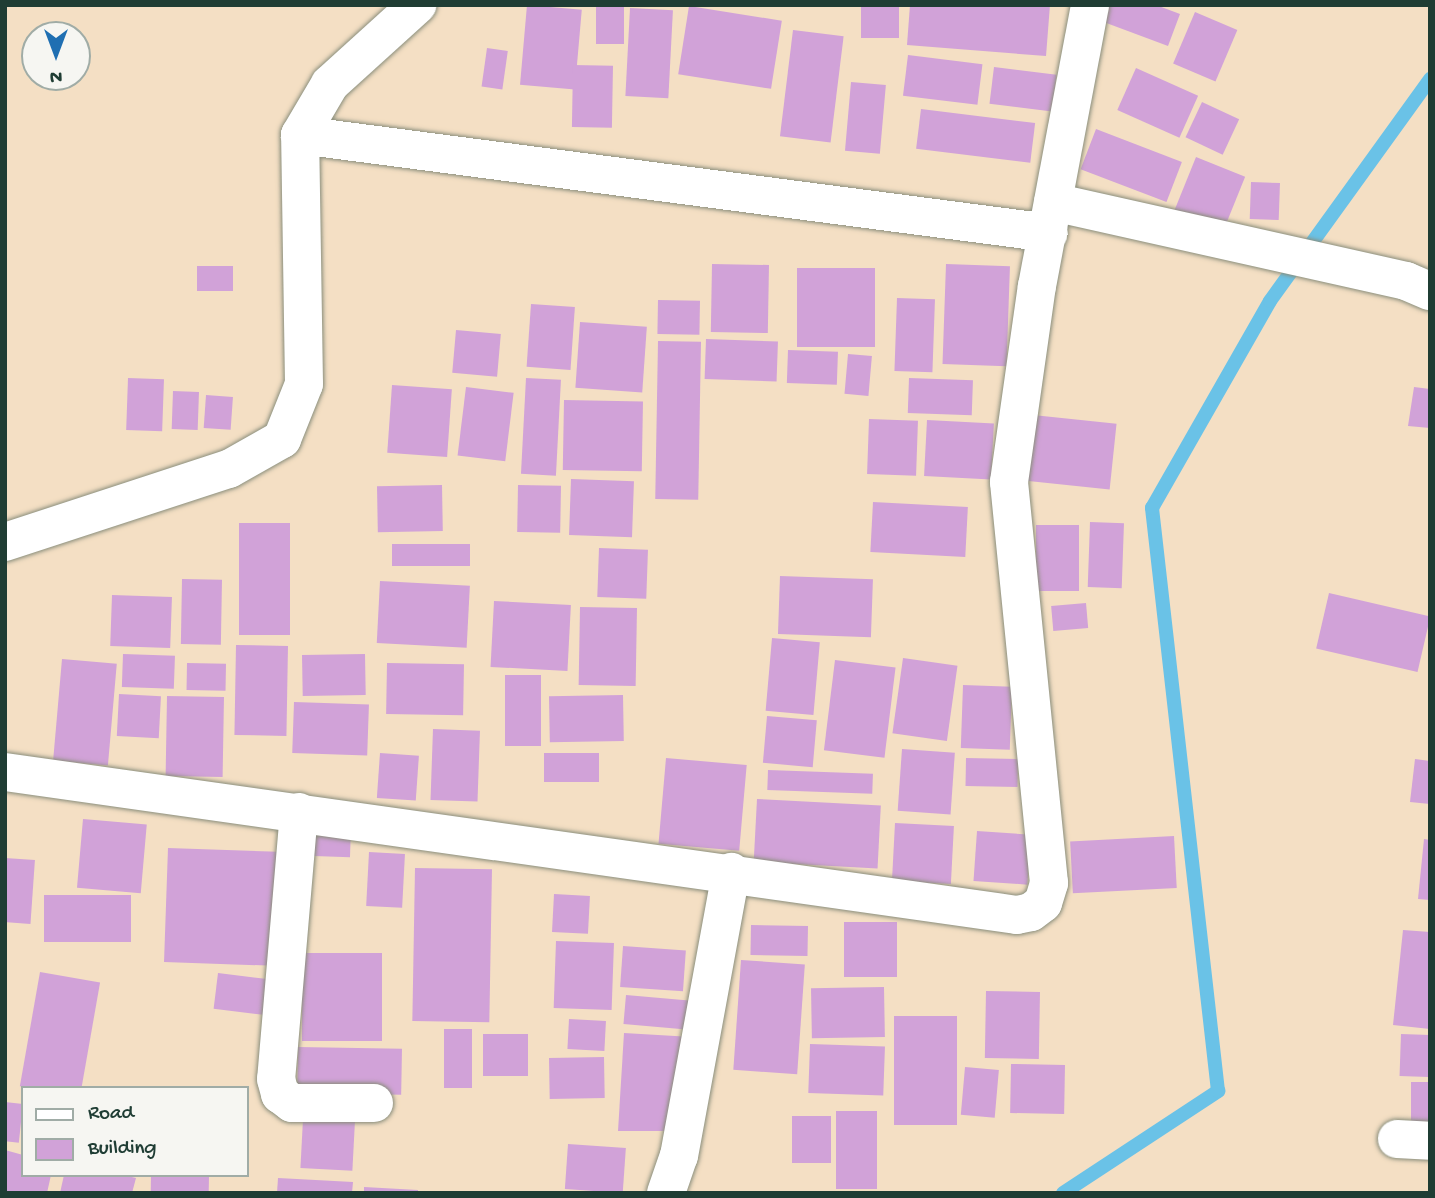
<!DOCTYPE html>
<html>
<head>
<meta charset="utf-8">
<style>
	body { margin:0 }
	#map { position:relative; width:1435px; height:1198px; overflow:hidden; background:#f4dfc4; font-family:"Gochi Hand",sans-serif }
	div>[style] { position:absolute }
	.stream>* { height:14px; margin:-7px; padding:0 7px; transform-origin:7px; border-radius:7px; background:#6ac2e7 }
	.building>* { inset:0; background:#d1a2d8; transform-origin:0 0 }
	.roads { filter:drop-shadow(0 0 2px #8a8e7c) drop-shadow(0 0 2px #8a8e7c) }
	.minor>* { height:38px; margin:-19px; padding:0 19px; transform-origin:19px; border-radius:19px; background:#fff }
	span { translate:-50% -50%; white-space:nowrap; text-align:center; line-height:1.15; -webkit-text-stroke:7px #f6f6f2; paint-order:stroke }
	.frame { position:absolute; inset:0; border:7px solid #1f3d34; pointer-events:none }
	.legend { position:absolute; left:21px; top:1086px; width:228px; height:91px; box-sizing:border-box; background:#f6f6f2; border:2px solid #a0aca6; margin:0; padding:9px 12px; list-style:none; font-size:21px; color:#1f3d34 }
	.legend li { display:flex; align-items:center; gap:14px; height:35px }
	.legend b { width:35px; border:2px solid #a0aca6 }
	.north { position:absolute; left:21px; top:21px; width:70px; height:70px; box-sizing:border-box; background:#f6f6f2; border:2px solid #a0aca6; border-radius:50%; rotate:180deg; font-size:19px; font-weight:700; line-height:28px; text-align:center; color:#1f3d34 }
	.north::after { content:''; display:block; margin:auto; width:24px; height:32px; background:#1f6fb2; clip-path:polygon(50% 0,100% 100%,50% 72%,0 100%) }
</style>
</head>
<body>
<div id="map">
	<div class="stream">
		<div style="left:1063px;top:1193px;width:186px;rotate:-33.3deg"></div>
		<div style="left:1218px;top:1091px;width:587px;rotate:-96.46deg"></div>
		<div style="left:1152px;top:508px;width:238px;rotate:-60.3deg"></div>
		<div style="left:1270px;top:301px;width:274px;rotate:-54.2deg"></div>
	</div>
	<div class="building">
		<div style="left:527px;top:5px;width:55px;height:80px;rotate:5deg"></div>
		<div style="left:596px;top:5px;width:28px;height:39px"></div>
		<div style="left:861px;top:5px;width:38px;height:33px"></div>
		<div style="clip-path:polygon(910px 5px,1050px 5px,1046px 56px,907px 45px)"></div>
		<div style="clip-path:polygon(1107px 5px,1156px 5px,1180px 14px,1168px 46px,1101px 21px)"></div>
		<div style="left:689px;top:6px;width:94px;height:69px;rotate:9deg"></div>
		<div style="left:630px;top:8px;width:43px;height:88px;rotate:3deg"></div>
		<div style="left:1195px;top:12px;width:46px;height:56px;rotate:23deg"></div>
		<div style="left:793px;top:30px;width:51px;height:107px;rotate:7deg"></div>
		<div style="left:487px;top:48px;width:21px;height:39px;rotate:8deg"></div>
		<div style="left:908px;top:55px;width:75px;height:41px;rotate:7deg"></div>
		<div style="left:573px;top:65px;width:40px;height:62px;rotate:1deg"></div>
		<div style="left:994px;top:67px;width:63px;height:37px;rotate:7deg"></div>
		<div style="left:1136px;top:68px;width:68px;height:46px;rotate:24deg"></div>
		<div style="left:851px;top:82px;width:35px;height:69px;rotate:5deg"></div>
		<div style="left:1202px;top:102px;width:41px;height:39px;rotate:25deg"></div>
		<div style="left:921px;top:109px;width:115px;height:40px;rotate:7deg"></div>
		<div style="left:1096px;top:129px;width:92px;height:43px;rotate:21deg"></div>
		<div style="left:1196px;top:157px;width:53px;height:66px;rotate:22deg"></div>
		<div style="left:1251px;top:182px;width:29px;height:37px;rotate:2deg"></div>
		<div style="left:712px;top:264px;width:57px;height:68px;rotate:1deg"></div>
		<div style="left:946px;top:264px;width:64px;height:100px;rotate:2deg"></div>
		<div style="left:197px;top:266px;width:36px;height:25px"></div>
		<div style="left:797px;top:268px;width:78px;height:79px"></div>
		<div style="left:897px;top:298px;width:38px;height:73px;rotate:2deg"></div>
		<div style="left:658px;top:300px;width:42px;height:34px;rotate:1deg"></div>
		<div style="left:531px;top:304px;width:44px;height:63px;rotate:4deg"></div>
		<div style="left:580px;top:322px;width:67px;height:66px;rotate:4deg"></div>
		<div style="left:456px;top:330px;width:45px;height:43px;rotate:5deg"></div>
		<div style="left:706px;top:339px;width:72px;height:40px;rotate:2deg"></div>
		<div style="left:658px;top:341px;width:43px;height:158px;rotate:1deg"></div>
		<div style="left:788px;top:350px;width:50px;height:33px;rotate:2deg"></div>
		<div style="left:848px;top:354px;width:24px;height:40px;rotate:5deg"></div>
		<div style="left:128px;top:378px;width:36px;height:52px;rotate:2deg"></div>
		<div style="left:526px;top:378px;width:35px;height:96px;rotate:3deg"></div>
		<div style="left:909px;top:378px;width:64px;height:35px;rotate:2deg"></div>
		<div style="left:392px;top:385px;width:60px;height:68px;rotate:4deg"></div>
		<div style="left:466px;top:387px;width:48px;height:69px;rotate:7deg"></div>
		<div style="clip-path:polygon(1414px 387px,1430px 389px,1430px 428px,1408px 426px)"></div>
		<div style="left:173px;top:391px;width:26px;height:38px;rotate:2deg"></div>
		<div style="left:206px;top:395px;width:27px;height:33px;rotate:4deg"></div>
		<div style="left:564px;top:400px;width:79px;height:70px;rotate:1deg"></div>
		<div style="left:1033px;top:415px;width:84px;height:66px;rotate:6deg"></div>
		<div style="left:869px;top:419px;width:49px;height:55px;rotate:2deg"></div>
		<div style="left:927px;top:420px;width:67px;height:56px;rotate:3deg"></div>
		<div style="left:571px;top:479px;width:63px;height:56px;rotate:2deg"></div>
		<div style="left:442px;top:485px;width:46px;height:65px;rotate:89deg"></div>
		<div style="left:518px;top:485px;width:43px;height:47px;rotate:1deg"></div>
		<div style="left:873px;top:502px;width:95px;height:50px;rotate:3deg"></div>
		<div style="left:1090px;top:522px;width:34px;height:65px;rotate:2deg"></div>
		<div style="left:239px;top:523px;width:51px;height:112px"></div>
		<div style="left:1079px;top:525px;width:66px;height:43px;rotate:90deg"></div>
		<div style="left:392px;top:544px;width:78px;height:22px"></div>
		<div style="left:599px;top:548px;width:49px;height:49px;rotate:2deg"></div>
		<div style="left:780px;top:576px;width:93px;height:58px;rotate:2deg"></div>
		<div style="left:182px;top:579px;width:40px;height:65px;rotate:1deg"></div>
		<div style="left:380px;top:581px;width:90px;height:62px;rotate:3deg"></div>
		<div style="left:1329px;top:593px;width:104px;height:57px;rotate:13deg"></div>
		<div style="left:112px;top:595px;width:60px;height:51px;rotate:2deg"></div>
		<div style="left:494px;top:601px;width:77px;height:66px;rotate:3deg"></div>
		<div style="left:1086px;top:603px;width:25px;height:35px;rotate:85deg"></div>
		<div style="left:580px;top:607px;width:57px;height:78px;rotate:1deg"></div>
		<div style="left:772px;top:638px;width:48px;height:73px;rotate:5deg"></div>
		<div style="left:236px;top:645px;width:52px;height:90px;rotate:1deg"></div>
		<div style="left:123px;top:654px;width:52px;height:33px;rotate:2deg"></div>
		<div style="left:365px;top:654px;width:41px;height:63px;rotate:89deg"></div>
		<div style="left:903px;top:658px;width:55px;height:76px;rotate:8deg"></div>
		<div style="left:62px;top:659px;width:55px;height:102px;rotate:5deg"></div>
		<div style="left:835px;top:660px;width:61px;height:91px;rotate:7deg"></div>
		<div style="left:187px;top:663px;width:39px;height:27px;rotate:1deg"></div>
		<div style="left:387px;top:663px;width:77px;height:51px;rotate:1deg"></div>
		<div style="left:505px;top:675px;width:36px;height:71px"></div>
		<div style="left:963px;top:685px;width:49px;height:63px;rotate:2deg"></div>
		<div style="left:119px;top:694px;width:42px;height:42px;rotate:3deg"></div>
		<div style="left:623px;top:695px;width:46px;height:74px;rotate:89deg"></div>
		<div style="left:167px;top:696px;width:57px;height:80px;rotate:1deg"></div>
		<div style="left:294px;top:702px;width:75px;height:51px;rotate:2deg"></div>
		<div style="left:767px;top:716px;width:50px;height:47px;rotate:5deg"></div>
		<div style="left:433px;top:729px;width:47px;height:71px;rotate:2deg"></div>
		<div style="left:902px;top:749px;width:53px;height:62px;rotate:4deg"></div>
		<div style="left:380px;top:753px;width:39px;height:45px;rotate:4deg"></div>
		<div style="left:544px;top:753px;width:55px;height:29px"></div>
		<div style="left:666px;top:758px;width:81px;height:86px;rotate:5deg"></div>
		<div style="left:966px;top:758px;width:52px;height:28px;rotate:1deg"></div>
		<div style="clip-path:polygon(1415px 759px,1430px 761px,1430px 804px,1410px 802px)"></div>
		<div style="left:768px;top:770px;width:105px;height:20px;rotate:2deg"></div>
		<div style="left:757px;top:799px;width:124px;height:63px;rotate:3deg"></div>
		<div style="left:83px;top:819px;width:64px;height:69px;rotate:5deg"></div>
		<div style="left:895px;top:823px;width:59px;height:58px;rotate:3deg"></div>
		<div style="left:315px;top:827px;width:36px;height:29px;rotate:2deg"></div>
		<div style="left:977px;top:831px;width:54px;height:50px;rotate:4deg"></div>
		<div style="left:1174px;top:836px;width:52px;height:104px;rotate:87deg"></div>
		<div style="clip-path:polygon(1424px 839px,1430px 840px,1430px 900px,1418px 899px)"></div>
		<div style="left:168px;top:848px;width:110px;height:114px;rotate:2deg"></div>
		<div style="left:369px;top:852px;width:36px;height:54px;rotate:3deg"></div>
		<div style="left:5px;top:858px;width:30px;height:64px;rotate:4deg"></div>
		<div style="left:415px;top:868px;width:77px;height:153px;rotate:1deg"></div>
		<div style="left:554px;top:894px;width:36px;height:38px;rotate:3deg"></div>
		<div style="left:131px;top:895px;width:47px;height:87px;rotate:90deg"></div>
		<div style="left:844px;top:922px;width:53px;height:55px"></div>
		<div style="left:751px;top:925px;width:57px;height:30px;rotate:1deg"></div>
		<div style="clip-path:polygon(1403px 930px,1430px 932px,1430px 1029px,1393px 1025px)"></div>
		<div style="left:556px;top:941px;width:58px;height:67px;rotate:2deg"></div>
		<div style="left:623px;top:946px;width:63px;height:41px;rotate:4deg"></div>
		<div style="left:302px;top:953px;width:80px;height:88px"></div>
		<div style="left:741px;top:960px;width:64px;height:110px;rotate:4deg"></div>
		<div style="left:40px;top:972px;width:61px;height:116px;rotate:10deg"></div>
		<div style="left:218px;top:973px;width:52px;height:36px;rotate:7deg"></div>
		<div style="left:884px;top:987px;width:50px;height:73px;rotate:89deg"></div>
		<div style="left:986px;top:991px;width:54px;height:67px;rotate:1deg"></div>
		<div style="left:626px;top:995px;width:63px;height:29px;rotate:5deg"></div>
		<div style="left:894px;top:1016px;width:63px;height:109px"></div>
		<div style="left:569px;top:1019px;width:37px;height:30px;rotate:3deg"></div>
		<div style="left:444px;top:1029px;width:28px;height:59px"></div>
		<div style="clip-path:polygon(624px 1033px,692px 1037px,679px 1131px,618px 1131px)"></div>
		<div style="left:528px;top:1034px;width:42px;height:45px;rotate:90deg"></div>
		<div style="left:1401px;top:1034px;width:29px;height:42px;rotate:2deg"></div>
		<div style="left:810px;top:1044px;width:75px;height:49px;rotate:2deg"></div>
		<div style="left:298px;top:1047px;width:104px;height:46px;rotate:1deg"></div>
		<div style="left:604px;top:1057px;width:41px;height:55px;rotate:89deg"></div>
		<div style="left:1011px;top:1064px;width:54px;height:49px;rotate:1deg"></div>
		<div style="left:965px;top:1067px;width:34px;height:48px;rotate:5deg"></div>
		<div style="left:1411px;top:1082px;width:19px;height:56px"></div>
		<div style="left:5px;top:1102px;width:18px;height:39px;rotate:6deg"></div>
		<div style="left:836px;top:1111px;width:41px;height:78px"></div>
		<div style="left:792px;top:1116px;width:39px;height:47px"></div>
		<div style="left:303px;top:1119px;width:52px;height:49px;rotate:3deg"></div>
		<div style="left:568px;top:1144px;width:58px;height:45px;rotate:4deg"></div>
		<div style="clip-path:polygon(5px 1150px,23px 1155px,23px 1175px,51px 1175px,47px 1193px,5px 1193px)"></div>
		<div style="clip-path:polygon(64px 1175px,123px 1175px,136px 1178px,132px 1193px,60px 1193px)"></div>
		<div style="left:151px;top:1175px;width:58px;height:18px;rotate:1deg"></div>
		<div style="clip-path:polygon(278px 1178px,353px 1182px,352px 1193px,277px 1193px)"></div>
		<div style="clip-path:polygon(364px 1187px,418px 1190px,418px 1193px,364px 1193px)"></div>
	</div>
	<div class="roads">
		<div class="minor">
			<div style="left:300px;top:135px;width:755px;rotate:7.45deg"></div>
			<div style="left:1053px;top:202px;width:362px;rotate:12.6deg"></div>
			<div style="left:1406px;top:281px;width:26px;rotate:23deg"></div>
			<div style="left:5px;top:542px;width:236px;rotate:-18.1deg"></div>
			<div style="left:229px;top:469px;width:61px;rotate:-29.5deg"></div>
			<div style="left:282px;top:439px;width:59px;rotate:-68.2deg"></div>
			<div style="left:304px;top:384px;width:249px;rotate:-90.9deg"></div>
			<div style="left:300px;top:135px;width:59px;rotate:-59.5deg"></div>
			<div style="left:330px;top:84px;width:118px;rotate:-42.2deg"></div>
			<div style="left:5px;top:772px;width:1022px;rotate:8.04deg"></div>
			<div style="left:1017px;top:915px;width:14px;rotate:-12deg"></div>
			<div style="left:1031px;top:912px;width:15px;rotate:-37deg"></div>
			<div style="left:1043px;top:903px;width:21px;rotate:-73deg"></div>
			<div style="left:1049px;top:883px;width:403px;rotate:-95.7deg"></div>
			<div style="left:1009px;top:482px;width:198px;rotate:-81.9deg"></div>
			<div style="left:1037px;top:286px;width:286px;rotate:-79.3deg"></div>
			<div style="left:299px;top:812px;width:268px;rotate:94.9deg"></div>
			<div style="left:276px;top:1079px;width:16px;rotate:75deg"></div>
			<div style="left:280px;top:1094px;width:15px;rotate:37deg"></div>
			<div style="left:292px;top:1103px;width:82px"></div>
			<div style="left:1397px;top:1139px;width:33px;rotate:3deg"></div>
			<div style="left:666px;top:1193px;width:39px;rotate:-71deg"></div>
			<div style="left:679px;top:1156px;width:289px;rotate:-79.6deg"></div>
		</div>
	</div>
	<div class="frame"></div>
	<ul class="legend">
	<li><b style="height:9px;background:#fff"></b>Road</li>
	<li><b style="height:19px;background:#d1a2d8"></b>Building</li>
	</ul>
	<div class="north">N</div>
</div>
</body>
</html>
